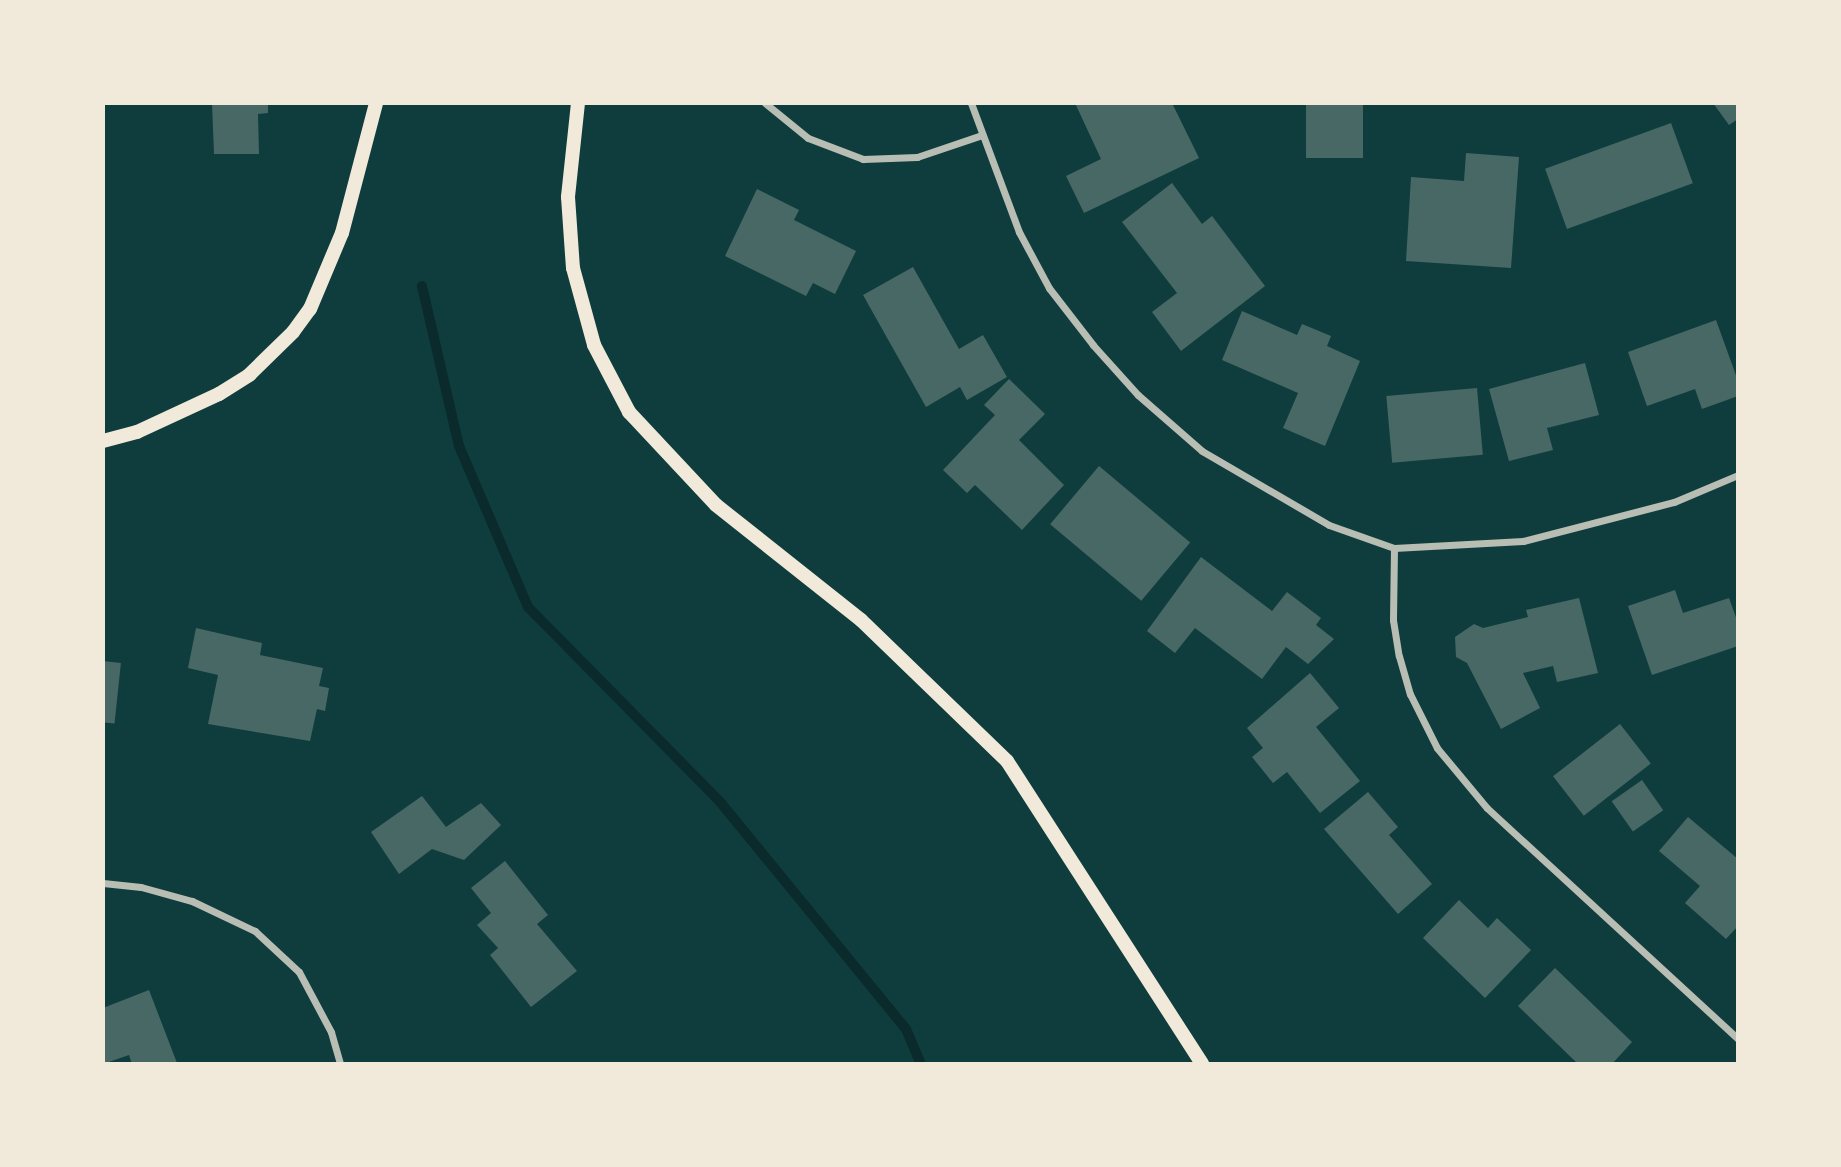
<!DOCTYPE html>
<html>
<head>
<meta charset="utf-8">
<style>
	body { margin:0 }
	#map { position:relative; width:1841px; height:1167px; overflow:hidden; background:#0f3d3e; font-family:Lato,sans-serif }
	div>[style] { position:absolute }
	.stream>* { height:10px; margin:-5px; padding:0 5px; transform-origin:5px; border-radius:5px; background:#0a2a2b }
	.building>* { inset:0; background:#486865; transform-origin:0 0 }
	.minor>* { height:7px; margin:-3.5px; padding:0 3.5px; transform-origin:3.5px; border-radius:3.5px; background:#b8beb3 }
	.secondary>* { height:14px; margin:-7px; padding:0 7px; transform-origin:7px; border-radius:7px; background:#f1e9da }
	span { translate:-50% -50%; white-space:nowrap; text-align:center; line-height:1.15; -webkit-text-stroke:6px #f1e9da; paint-order:stroke }
	.frame { position:absolute; inset:0; border:105px solid #f1e9da; pointer-events:none }
</style>
</head>
<body>
<div id="map">
	<div class="stream">
		<div style="left:422px;top:286px;width:164px;rotate:77deg"></div>
		<div style="left:459px;top:446px;width:175px;rotate:66.8deg"></div>
		<div style="left:528px;top:607px;width:275px;rotate:45.4deg"></div>
		<div style="left:721px;top:803px;width:292px;rotate:50.7deg"></div>
		<div style="left:906px;top:1029px;width:38px;rotate:67deg"></div>
	</div>
	<div class="building">
		<div style="clip-path:polygon(212px 103px,268px 103px,268px 113px,258px 114px,259px 154px,214px 154px)"></div>
		<div style="clip-path:polygon(1075px 103px,1172px 103px,1199px 158px,1084px 213px,1066px 176px,1101px 159px)"></div>
		<div style="left:1306px;top:103px;width:57px;height:55px"></div>
		<div style="clip-path:polygon(1713px 103px,1738px 103px,1738px 119px,1729px 125px)"></div>
		<div style="left:1671px;top:123px;width:64px;height:134px;rotate:70deg"></div>
		<div style="clip-path:polygon(1466px 153px,1519px 157px,1511px 268px,1406px 261px,1411px 177px,1464px 181px)"></div>
		<div style="clip-path:polygon(1172px 183px,1202px 224px,1212px 216px,1265px 286px,1181px 351px,1152px 312px,1177px 293px,1122px 222px)"></div>
		<div style="clip-path:polygon(757px 189px,799px 210px,794px 220px,856px 251px,835px 294px,813px 283px,806px 296px,725px 256px)"></div>
		<div style="clip-path:polygon(913px 267px,959px 349px,983px 335px,1007px 377px,967px 400px,960px 387px,926px 407px,863px 295px)"></div>
		<div style="clip-path:polygon(1242px 311px,1297px 335px,1302px 324px,1331px 336px,1327px 346px,1360px 361px,1325px 446px,1283px 428px,1298px 393px,1222px 360px)"></div>
		<div style="clip-path:polygon(1716px 320px,1738px 381px,1738px 396px,1702px 409px,1695px 389px,1647px 406px,1628px 352px)"></div>
		<div style="clip-path:polygon(1585px 363px,1599px 415px,1547px 428px,1553px 450px,1509px 461px,1489px 389px)"></div>
		<div style="clip-path:polygon(1009px 379px,1045px 414px,1019px 440px,1064px 485px,1022px 530px,975px 485px,967px 493px,943px 470px,995px 415px,984px 405px)"></div>
		<div style="left:1477px;top:388px;width:67px;height:91px;rotate:85deg"></div>
		<div style="left:1099px;top:466px;width:119px;height:76px;rotate:40deg"></div>
		<div style="clip-path:polygon(1201px 557px,1272px 611px,1287px 592px,1321px 618px,1316px 625px,1334px 639px,1308px 664px,1286px 647px,1262px 679px,1195px 628px,1175px 653px,1147px 631px)"></div>
		<div style="clip-path:polygon(1675px 590px,1683px 613px,1729px 598px,1738px 623px,1738px 646px,1652px 675px,1628px 606px)"></div>
		<div style="clip-path:polygon(1579px 598px,1598px 673px,1557px 682px,1553px 666px,1523px 673px,1540px 708px,1501px 729px,1467px 663px,1456px 657px,1455px 637px,1474px 624px,1483px 628px,1528px 617px,1526px 610px)"></div>
		<div style="clip-path:polygon(196px 628px,262px 643px,260px 655px,323px 668px,319px 686px,329px 688px,325px 711px,317px 709px,310px 741px,208px 724px,218px 675px,188px 668px)"></div>
		<div style="left:103px;top:661px;width:18px;height:61px;rotate:6deg"></div>
		<div style="clip-path:polygon(1310px 673px,1339px 708px,1316px 727px,1360px 781px,1320px 813px,1287px 772px,1273px 783px,1252px 757px,1263px 748px,1247px 728px)"></div>
		<div style="left:1620px;top:724px;width:50px;height:85px;rotate:52deg"></div>
		<div style="left:1642px;top:780px;width:37px;height:37px;rotate:55deg"></div>
		<div style="clip-path:polygon(1368px 792px,1398px 827px,1389px 835px,1432px 884px,1398px 914px,1324px 829px)"></div>
		<div style="clip-path:polygon(422px 796px,446px 827px,481px 803px,501px 825px,464px 860px,432px 849px,399px 874px,371px 832px)"></div>
		<div style="clip-path:polygon(1688px 817px,1738px 859px,1738px 926px,1726px 939px,1685px 903px,1700px 886px,1659px 851px)"></div>
		<div style="clip-path:polygon(505px 861px,548px 915px,537px 924px,577px 971px,531px 1007px,490px 955px,498px 948px,477px 925px,491px 913px,471px 888px)"></div>
		<div style="clip-path:polygon(1459px 900px,1488px 928px,1497px 918px,1531px 950px,1485px 998px,1423px 938px)"></div>
		<div style="clip-path:polygon(1555px 968px,1632px 1042px,1612px 1064px,1578px 1064px,1518px 1006px)"></div>
		<div style="clip-path:polygon(149px 990px,177px 1063px,132px 1064px,129px 1055px,103px 1064px,103px 1008px)"></div>
	</div>
	<div class="minor">
		<div style="left:765px;top:103px;width:55px;rotate:39.1deg"></div>
		<div style="left:808px;top:138px;width:59px;rotate:20.9deg"></div>
		<div style="left:863px;top:159px;width:54px;rotate:-2.1deg"></div>
		<div style="left:917px;top:157px;width:69px;rotate:-18.7deg"></div>
		<div style="left:971px;top:103px;width:138px;rotate:69.6deg"></div>
		<div style="left:1019px;top:232px;width:64px;rotate:61.8deg"></div>
		<div style="left:1049px;top:288px;width:72px;rotate:52.3deg"></div>
		<div style="left:1093px;top:345px;width:67px;rotate:48deg"></div>
		<div style="left:1138px;top:395px;width:85px;rotate:41.2deg"></div>
		<div style="left:1202px;top:451px;width:147px;rotate:30.2deg"></div>
		<div style="left:1329px;top:525px;width:69px;rotate:19.5deg"></div>
		<div style="left:1394px;top:548px;width:72px;rotate:90.8deg"></div>
		<div style="left:1393px;top:620px;width:36px;rotate:81deg"></div>
		<div style="left:1399px;top:656px;width:40px;rotate:74deg"></div>
		<div style="left:1410px;top:694px;width:60px;rotate:63.4deg"></div>
		<div style="left:1437px;top:748px;width:78px;rotate:50.2deg"></div>
		<div style="left:1487px;top:808px;width:341px;rotate:42.6deg"></div>
		<div style="left:1394px;top:548px;width:129px;rotate:-3.1deg"></div>
		<div style="left:1523px;top:541px;width:156px;rotate:-14.5deg"></div>
		<div style="left:1674px;top:502px;width:69px;rotate:-22.9deg"></div>
		<div style="left:103px;top:883px;width:38px;rotate:6deg"></div>
		<div style="left:141px;top:887px;width:53px;rotate:15.4deg"></div>
		<div style="left:192px;top:901px;width:70px;rotate:25.5deg"></div>
		<div style="left:255px;top:931px;width:60px;rotate:43deg"></div>
		<div style="left:299px;top:972px;width:68px;rotate:61.9deg"></div>
		<div style="left:331px;top:1032px;width:33px;rotate:74deg"></div>
	</div>
	<div class="secondary">
		<div style="left:578px;top:103px;width:95px;rotate:96.1deg"></div>
		<div style="left:568px;top:197px;width:71px;rotate:86deg"></div>
		<div style="left:573px;top:268px;width:80px;rotate:74.7deg"></div>
		<div style="left:594px;top:345px;width:76px;rotate:62.4deg"></div>
		<div style="left:629px;top:412px;width:127px;rotate:46.9deg"></div>
		<div style="left:716px;top:505px;width:185px;rotate:38.4deg"></div>
		<div style="left:861px;top:620px;width:203px;rotate:44deg"></div>
		<div style="left:1007px;top:761px;width:360px;rotate:57.2deg"></div>
		<div style="left:103px;top:441px;width:35px;rotate:-15deg"></div>
		<div style="left:137px;top:432px;width:90px;rotate:-24.9deg"></div>
		<div style="left:219px;top:394px;width:36px;rotate:-32deg"></div>
		<div style="left:249px;top:375px;width:62px;rotate:-44.3deg"></div>
		<div style="left:293px;top:332px;width:29px;rotate:-54deg"></div>
		<div style="left:310px;top:309px;width:82px;rotate:-67.2deg"></div>
		<div style="left:342px;top:233px;width:134px;rotate:-75.3deg"></div>
	</div>
	<div class="frame"></div>
</div>
</body>
</html>
